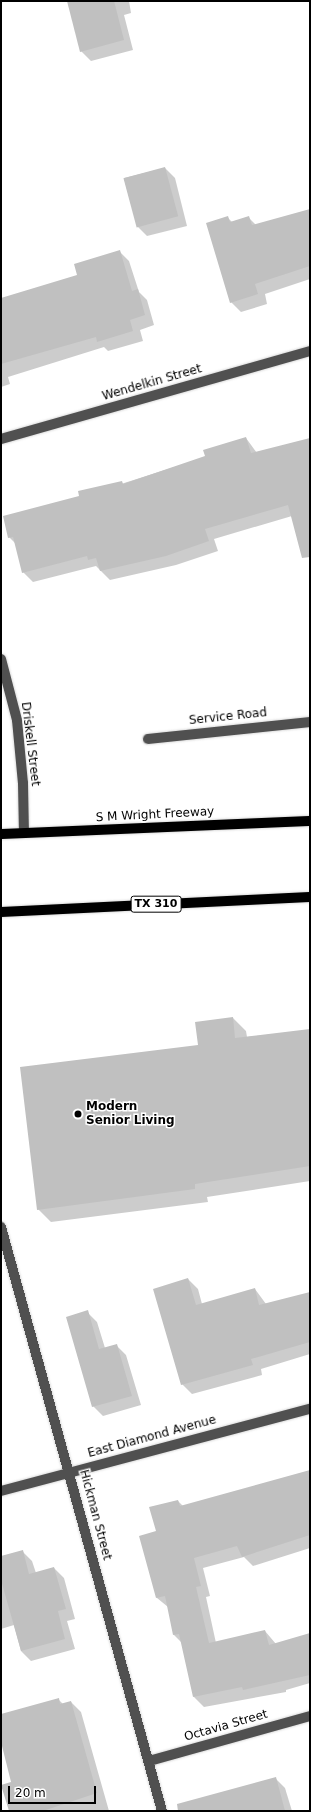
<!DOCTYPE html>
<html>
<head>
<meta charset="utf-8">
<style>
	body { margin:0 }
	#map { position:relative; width:311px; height:1812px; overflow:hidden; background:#fff; font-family:"DejaVu Sans",sans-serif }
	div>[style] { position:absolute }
	.shadow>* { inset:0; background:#0003 }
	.building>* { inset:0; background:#c0c0c0; transform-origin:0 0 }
	.roads { filter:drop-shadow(0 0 1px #dbdbdb) drop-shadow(0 0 1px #dbdbdb) }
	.minor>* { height:10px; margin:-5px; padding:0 5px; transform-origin:5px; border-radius:5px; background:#505050 }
	.major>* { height:10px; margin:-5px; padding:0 5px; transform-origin:5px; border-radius:5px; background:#000 }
	.dots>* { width:11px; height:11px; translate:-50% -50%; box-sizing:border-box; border:2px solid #fff; border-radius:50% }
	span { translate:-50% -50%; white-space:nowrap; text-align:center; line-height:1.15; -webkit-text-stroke:3px #fff; paint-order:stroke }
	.shield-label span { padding:1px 3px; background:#fff; border:1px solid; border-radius:3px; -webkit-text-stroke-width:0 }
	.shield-label { font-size:11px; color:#000; font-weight:700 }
	.street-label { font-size:12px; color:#000 }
	.poi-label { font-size:12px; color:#000; font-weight:700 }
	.left { translate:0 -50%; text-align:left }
	.frame { position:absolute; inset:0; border:2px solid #000; pointer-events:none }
	.scale { position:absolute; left:8px; top:1786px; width:88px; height:18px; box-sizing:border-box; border:2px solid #000; border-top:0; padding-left:5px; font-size:12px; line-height:14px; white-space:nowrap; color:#000; -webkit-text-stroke:3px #fff; paint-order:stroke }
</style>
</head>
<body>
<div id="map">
	<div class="shadow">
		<div style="clip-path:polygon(68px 1px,129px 1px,131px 13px,124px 15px,133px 50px,91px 61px,81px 51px)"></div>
		<div style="clip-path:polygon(165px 168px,175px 178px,187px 226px,147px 236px,137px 226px,124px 178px)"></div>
		<div style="clip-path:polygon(310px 210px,310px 279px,265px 294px,267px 304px,241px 312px,231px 302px,228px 218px,232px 222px,248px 217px,256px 225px)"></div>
		<div style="clip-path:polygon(119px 251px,129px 261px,139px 292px,147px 300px,154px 325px,140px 330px,143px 341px,108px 351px,104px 347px,8px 377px,10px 384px,1px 387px,1px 299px,79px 276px)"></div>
		<div style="clip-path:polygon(246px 438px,257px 453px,310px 439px,310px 531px,292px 516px,214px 539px,218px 551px,176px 565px,110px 580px,96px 566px,33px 582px,23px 572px,16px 544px,9px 537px,80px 497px,206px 457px)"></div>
		<div style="clip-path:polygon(233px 1018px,246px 1031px,247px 1037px,310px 1030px,310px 1181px,207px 1197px,208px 1202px,51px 1222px,38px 1209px,199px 1046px)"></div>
		<div style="clip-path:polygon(188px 1279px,198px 1289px,202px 1304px,255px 1289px,266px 1304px,310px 1293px,310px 1354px,261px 1369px,262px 1375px,192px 1394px,182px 1384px)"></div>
		<div style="clip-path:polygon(87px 1312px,97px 1322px,105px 1348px,116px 1345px,126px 1355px,141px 1405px,103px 1416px,93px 1406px)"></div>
		<div style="clip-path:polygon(310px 1471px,310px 1548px,253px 1566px,244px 1557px,203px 1568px,210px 1596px,206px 1597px,216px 1643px,265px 1631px,276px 1644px,310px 1634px,310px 1683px,286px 1690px,286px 1692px,204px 1707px,194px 1697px,182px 1643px,174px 1635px,168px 1607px,157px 1598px,158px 1532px,178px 1501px,183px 1506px)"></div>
		<div style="clip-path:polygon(22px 1551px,32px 1561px,36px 1573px,54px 1568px,64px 1578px,75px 1619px,67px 1621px,75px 1649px,31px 1661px,21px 1651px,14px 1625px,1px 1629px,1px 1557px)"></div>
		<div style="clip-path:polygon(58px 1699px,63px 1704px,71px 1702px,81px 1712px,109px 1811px,10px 1811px,12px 1782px,1px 1738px,1px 1715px)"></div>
		<div style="clip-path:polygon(275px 1778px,285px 1788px,292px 1811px,216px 1811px)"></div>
	</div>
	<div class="building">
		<div style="clip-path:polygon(67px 1px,114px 1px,124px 40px,80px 52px)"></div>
		<div style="left:165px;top:167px;width:51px;height:43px;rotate:75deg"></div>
		<div style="clip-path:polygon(310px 209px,310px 266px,255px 284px,258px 294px,230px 303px,206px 223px,228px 216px,230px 222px,249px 216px,252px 225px)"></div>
		<div style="clip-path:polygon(120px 250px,132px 291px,138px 289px,145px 315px,130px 320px,133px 331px,97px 342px,96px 337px,1px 364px,1px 298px,77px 275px,74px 264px)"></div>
		<div style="clip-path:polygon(246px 437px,251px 453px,310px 438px,310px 557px,302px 558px,288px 505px,205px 529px,209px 541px,166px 556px,100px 571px,96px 558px,88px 560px,87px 556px,22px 573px,13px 537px,8px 538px,3px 516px,79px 496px,78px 491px,122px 481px,123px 484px,205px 456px,203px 450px)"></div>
		<div style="clip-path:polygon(233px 1017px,235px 1038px,310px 1029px,310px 1166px,195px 1184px,195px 1189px,37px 1210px,20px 1067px,198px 1045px,195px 1022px)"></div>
		<div style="clip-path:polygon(188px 1278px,196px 1305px,255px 1288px,259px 1305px,310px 1292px,310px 1342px,251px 1359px,253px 1365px,181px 1385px,153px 1289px)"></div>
		<div style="clip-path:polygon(88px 1310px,99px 1349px,117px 1344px,132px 1396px,92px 1407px,66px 1317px)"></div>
		<div style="clip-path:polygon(310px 1470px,310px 1535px,242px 1557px,237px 1546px,194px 1558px,201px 1586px,196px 1587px,209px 1643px,265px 1630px,269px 1645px,310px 1633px,310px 1675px,243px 1690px,242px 1687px,193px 1697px,179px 1634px,173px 1635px,165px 1596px,156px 1598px,139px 1536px,156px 1531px,149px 1507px,178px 1500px,180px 1506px)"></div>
		<div style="clip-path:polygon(23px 1550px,29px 1574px,54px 1567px,66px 1609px,58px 1611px,65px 1639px,21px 1651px,1px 1580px,1px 1556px)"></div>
		<div style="clip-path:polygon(59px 1698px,60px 1704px,71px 1701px,97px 1793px,43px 1811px,9px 1811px,1px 1785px,11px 1782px,1px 1742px,1px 1714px)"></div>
		<div style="clip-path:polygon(276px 1777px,285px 1811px,178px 1811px,177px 1804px)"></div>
	</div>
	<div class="roads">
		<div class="minor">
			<div style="left:1px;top:439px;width:321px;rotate:-15.9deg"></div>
			<div style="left:1px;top:659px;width:63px;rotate:75.3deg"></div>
			<div style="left:17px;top:720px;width:63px;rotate:84.6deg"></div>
			<div style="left:23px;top:783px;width:50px;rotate:88.9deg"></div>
			<div style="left:148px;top:739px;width:163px;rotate:-6deg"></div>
			<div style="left:1px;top:1227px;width:606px;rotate:74.59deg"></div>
			<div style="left:1px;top:1491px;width:320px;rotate:-14.9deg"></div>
			<div style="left:149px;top:1761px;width:167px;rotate:-15.6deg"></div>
		</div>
		<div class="major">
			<div style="left:1px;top:834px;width:309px;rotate:-2.4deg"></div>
			<div style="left:1px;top:912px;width:309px;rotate:-2.8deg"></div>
		</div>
	</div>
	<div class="dots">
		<div style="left:78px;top:1114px;background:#000"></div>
	</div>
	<div class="shield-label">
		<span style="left:156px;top:904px">TX 310</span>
	</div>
	<div class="street-label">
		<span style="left:152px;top:383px;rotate:-16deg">Wendelkin Street</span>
		<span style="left:228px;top:717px;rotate:-6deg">Service Road</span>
		<span style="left:30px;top:744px;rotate:83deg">Driskell Street</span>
		<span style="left:155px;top:815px;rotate:-3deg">S M Wright Freeway</span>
		<span style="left:152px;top:1437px;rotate:-15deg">East Diamond Avenue</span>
		<span style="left:95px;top:1515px;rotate:75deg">Hickman Street</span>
		<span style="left:226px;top:1726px;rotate:-16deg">Octavia Street</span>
	</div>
	<div class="poi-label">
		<span class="left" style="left:86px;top:1114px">Modern<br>Senior Living</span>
	</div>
	<div class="frame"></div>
	<div class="scale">20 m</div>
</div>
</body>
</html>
